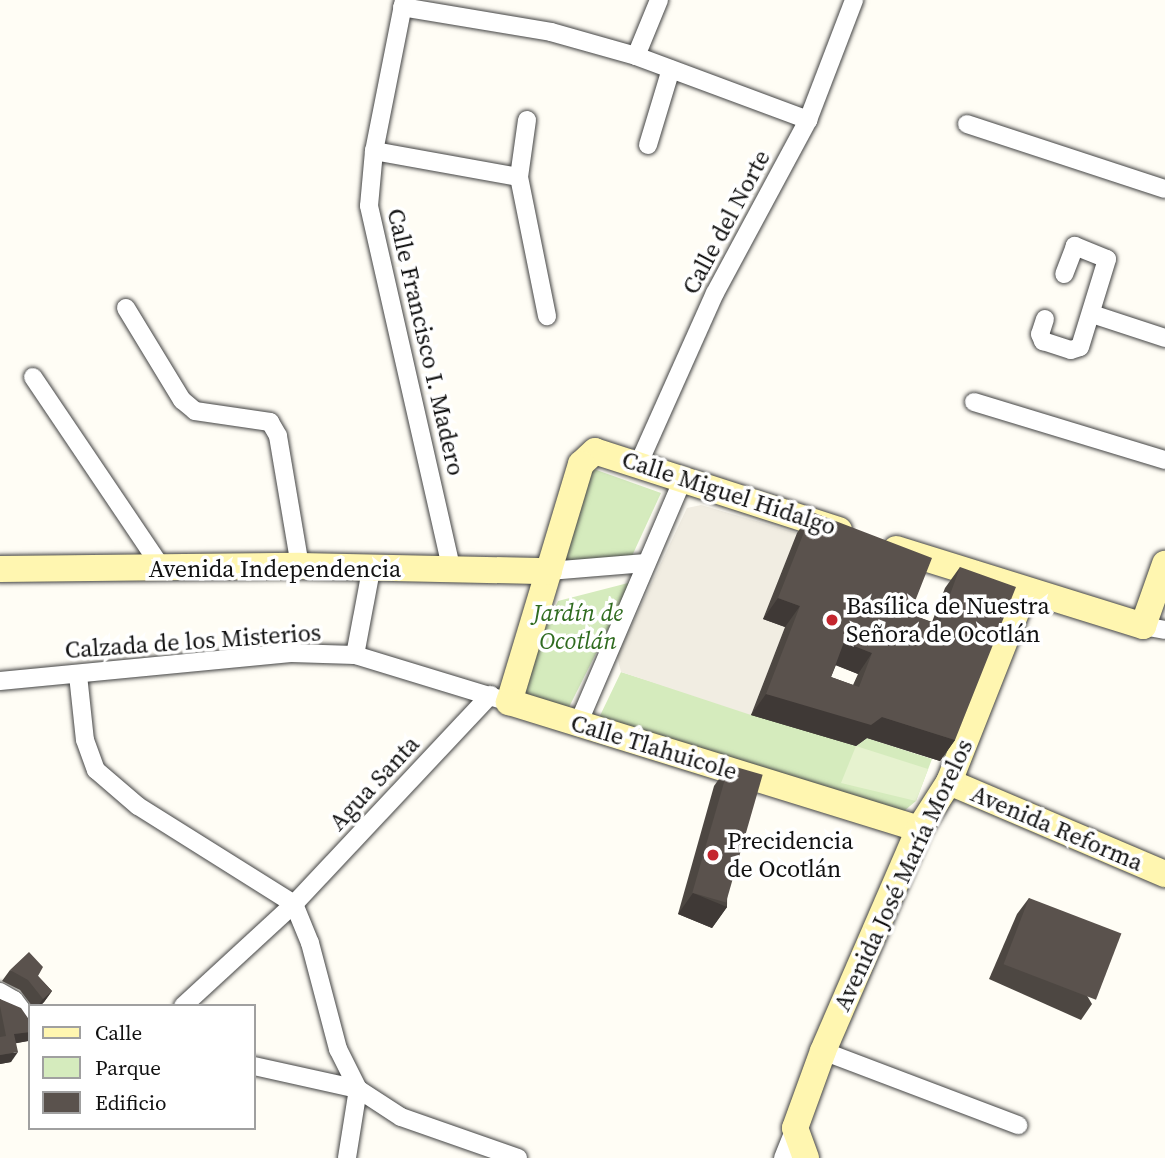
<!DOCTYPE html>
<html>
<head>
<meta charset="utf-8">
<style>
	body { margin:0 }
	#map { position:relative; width:1165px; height:1158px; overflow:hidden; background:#fffdf5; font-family:"Source Serif 4",serif }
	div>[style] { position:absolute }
	.green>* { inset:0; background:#d5ebbd }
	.pitch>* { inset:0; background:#e6f2cf }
	.plaza>* { inset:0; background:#f1ede2 }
	.roads { filter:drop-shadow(0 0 2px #444) drop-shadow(0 0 2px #444) }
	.street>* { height:18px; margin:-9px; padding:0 9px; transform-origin:9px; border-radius:9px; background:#fff }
	.secondary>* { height:26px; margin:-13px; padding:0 13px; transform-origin:13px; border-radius:13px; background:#fff6b0 }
	.wall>* { inset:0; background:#4d4742 }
	.shaded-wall>* { inset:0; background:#3f3936 }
	.building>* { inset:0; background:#5a524d; transform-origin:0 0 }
	.dots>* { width:19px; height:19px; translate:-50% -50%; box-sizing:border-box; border:4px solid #fff; border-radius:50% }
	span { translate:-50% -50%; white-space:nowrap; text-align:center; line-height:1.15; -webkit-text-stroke:7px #fff; paint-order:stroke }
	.street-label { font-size:24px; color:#111 }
	.poi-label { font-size:24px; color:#111 }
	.left { translate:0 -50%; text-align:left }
	.park-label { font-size:24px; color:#2f6b1f; font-style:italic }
	.legend { position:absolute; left:28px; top:1004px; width:228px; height:126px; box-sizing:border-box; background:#fff; border:2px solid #a0a0a0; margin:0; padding:9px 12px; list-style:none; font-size:21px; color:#111 }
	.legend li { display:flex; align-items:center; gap:14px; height:35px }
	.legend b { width:35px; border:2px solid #a0a0a0 }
</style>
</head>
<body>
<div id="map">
	<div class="green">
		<div style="clip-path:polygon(591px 468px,661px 493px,632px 556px,559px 562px)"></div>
		<div style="clip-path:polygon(632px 582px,565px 715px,512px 701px,558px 601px)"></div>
		<div style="clip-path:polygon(621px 672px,856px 746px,867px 738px,932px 759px,916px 801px,898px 816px,596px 724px)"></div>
	</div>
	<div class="pitch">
		<div style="clip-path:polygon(856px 746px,928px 769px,916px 801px,841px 783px)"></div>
	</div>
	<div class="plaza">
		<div style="clip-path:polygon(701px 505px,797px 533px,764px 619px,785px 627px,751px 715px,621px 672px,617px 656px,687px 508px)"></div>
	</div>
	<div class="roads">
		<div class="street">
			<div style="left:404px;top:0;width:154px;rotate:101.2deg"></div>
			<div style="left:374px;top:151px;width:55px;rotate:95.2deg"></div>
			<div style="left:369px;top:206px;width:373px;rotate:77.2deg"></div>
			<div style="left:402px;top:7px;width:151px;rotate:9.5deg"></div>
			<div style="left:551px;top:32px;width:88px;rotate:15.8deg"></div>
			<div style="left:636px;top:56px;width:184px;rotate:20.4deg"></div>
			<div style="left:636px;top:56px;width:61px;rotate:-67.7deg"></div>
			<div style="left:527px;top:120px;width:58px;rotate:98deg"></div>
			<div style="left:519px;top:177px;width:142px;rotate:78.6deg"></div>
			<div style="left:967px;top:124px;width:208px;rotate:18.2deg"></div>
			<div style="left:648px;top:145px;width:79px;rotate:-73.2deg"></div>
			<div style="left:374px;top:151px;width:147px;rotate:10.2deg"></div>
			<div style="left:126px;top:308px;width:108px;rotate:58.7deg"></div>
			<div style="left:182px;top:400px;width:17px;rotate:40deg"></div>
			<div style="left:195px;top:411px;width:76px;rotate:8.3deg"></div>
			<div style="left:270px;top:422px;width:16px;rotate:60deg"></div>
			<div style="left:278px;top:436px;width:132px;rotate:80.4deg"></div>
			<div style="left:1092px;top:314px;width:77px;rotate:18.2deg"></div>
			<div style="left:1045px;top:319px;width:16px;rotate:108deg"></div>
			<div style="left:1040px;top:334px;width:8px;rotate:67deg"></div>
			<div style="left:1043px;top:341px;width:29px;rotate:18deg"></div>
			<div style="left:1071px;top:350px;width:9px;rotate:-18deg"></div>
			<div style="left:1080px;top:347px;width:92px;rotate:-72.9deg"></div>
			<div style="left:1107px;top:259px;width:35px;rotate:-158deg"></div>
			<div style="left:1075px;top:246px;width:30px;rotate:111deg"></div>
			<div style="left:33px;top:377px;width:230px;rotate:56deg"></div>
			<div style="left:974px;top:402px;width:200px;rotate:16.9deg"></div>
			<div style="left:638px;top:465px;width:188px;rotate:-65.9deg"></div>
			<div style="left:715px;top:293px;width:196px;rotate:-61.7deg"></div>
			<div style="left:808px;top:120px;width:129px;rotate:-69deg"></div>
			<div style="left:549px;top:571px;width:97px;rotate:-4.7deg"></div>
			<div style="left:1143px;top:626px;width:22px;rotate:10deg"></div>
			<div style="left:355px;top:655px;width:86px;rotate:-79.3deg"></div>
			<div style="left:78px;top:675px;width:65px;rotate:83.9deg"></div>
			<div style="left:85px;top:740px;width:32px;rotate:70deg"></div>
			<div style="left:96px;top:770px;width:55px;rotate:40.6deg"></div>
			<div style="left:138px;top:806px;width:184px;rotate:32.1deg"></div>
			<div style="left:294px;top:904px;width:42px;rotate:67.7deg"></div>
			<div style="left:310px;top:943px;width:110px;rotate:75.2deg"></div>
			<div style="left:338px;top:1049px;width:45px;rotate:63.4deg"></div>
			<div style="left:358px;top:1089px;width:51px;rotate:33.1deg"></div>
			<div style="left:401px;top:1117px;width:124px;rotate:19.3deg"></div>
			<div style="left:0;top:681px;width:292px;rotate:-5.5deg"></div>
			<div style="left:291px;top:653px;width:64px;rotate:1.8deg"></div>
			<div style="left:355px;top:655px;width:161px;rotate:17deg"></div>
			<div style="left:578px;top:724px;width:269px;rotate:-66.8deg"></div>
			<div style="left:0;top:992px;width:16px;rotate:30deg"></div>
			<div style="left:14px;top:1000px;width:26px;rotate:53deg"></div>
			<div style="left:183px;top:1006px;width:151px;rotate:-42.6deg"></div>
			<div style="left:294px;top:904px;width:287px;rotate:-46.8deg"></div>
			<div style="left:823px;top:1051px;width:209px;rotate:20.8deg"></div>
			<div style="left:254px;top:1066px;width:107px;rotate:12.5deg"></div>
			<div style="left:358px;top:1089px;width:70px;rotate:99.1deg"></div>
			<div style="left:783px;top:1158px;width:32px;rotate:-68deg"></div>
		</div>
		<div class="secondary">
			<div style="left:839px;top:530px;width:256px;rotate:-162.1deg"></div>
			<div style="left:595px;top:451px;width:19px;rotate:137deg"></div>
			<div style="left:581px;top:464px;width:249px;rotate:106.8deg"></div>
			<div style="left:509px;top:702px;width:429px;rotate:17.2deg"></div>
			<div style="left:896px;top:549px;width:259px;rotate:17.3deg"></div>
			<div style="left:1143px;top:626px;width:66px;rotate:-70.5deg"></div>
			<div style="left:0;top:569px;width:300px;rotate:-0.6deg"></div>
			<div style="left:300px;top:566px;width:249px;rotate:1.2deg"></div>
			<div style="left:949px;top:782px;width:235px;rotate:23.1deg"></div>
			<div style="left:806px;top:1158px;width:32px;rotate:-110deg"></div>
			<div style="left:795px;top:1128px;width:82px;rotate:-70deg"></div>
			<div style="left:823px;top:1051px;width:242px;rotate:-66.6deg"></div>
			<div style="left:919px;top:829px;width:56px;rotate:-57.4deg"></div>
			<div style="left:949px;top:782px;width:203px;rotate:-68.4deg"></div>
		</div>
	</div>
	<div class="wall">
		<div style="clip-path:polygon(evenodd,812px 512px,910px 614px,932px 622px,945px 588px,960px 567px,955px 740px,940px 761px,867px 738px,856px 746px,751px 715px,785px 627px,763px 619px,797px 533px,812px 512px,836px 665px,858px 674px,853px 685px,831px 677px,836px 665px)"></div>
		<div style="clip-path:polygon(729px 765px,727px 907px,712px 928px,678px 914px,714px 786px)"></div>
		<div style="clip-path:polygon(1029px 898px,1092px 1004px,1081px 1020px,989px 979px,1017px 914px)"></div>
		<div style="clip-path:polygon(10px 970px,38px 976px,52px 991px,44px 1002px,40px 1006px,32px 1006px,20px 990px,2px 981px)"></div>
		<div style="clip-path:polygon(0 999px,30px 1021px,30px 1038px,28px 1041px,16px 1043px,11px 1062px,0 1064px)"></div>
	</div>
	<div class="shaded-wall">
		<div style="clip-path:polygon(778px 598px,800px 606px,785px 627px,763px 619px)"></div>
		<div style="clip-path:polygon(844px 642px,872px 653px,858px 674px,830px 663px)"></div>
		<div style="clip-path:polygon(766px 694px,882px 717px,955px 740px,940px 761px,867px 738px,856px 746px,751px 715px)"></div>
		<div style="clip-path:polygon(693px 893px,727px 907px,712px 928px,678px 914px)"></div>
		<div style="clip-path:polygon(52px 991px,44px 1002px,40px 1006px,38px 1006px,43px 999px)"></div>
		<div style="clip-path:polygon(30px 1032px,30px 1038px,28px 1041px,7px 1045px,14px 1034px)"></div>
		<div style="clip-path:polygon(18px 1052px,11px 1062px,0 1064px,0 1055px)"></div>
	</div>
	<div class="building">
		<div style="clip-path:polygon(evenodd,812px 512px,932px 558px,910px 614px,939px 625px,960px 567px,1016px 587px,955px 740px,882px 717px,871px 725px,766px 694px,800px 606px,778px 598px,812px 512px,844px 642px,872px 653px,859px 687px,831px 677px,844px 642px)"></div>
		<div style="left:729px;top:765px;width:35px;height:133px;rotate:16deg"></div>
		<div style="left:1029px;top:898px;width:99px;height:71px;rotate:21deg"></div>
		<div style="clip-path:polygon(29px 952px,43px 967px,38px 976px,52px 991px,43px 999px,28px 980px,10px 970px)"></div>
		<div style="clip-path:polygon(0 999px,21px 1008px,30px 1021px,30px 1032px,14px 1034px,18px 1052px,0 1055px,0 1037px,6px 1036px,0 1006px)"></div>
	</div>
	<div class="dots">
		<div style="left:832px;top:620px;background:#c4262e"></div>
		<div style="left:713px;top:855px;background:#c4262e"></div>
	</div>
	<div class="street-label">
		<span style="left:726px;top:222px;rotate:-62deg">Calle del Norte</span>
		<span style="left:426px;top:342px;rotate:77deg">Calle Francisco I. Madero</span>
		<span style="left:729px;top:493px;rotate:18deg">Calle Miguel Hidalgo</span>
		<span style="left:275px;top:569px">Avenida Independencia</span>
		<span style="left:193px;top:641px;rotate:-4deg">Calzada de los Misterios</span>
		<span style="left:654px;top:747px;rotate:17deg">Calle Tlahuicole</span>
		<span style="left:374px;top:783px;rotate:-47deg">Agua Santa</span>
		<span style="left:1057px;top:828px;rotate:23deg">Avenida Reforma</span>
		<span style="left:903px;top:875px;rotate:-65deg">Avenida José María Morelos</span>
	</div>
	<div class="poi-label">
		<span class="left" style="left:846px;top:620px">Basílica de Nuestra<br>Señora de Ocotlán</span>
		<span class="left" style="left:727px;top:855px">Precidencia<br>de Ocotlán</span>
	</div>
	<div class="park-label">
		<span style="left:578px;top:627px">Jardín de<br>Ocotlán</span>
	</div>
	<ul class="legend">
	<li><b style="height:9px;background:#fff6b0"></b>Calle</li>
	<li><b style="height:19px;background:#d5ebbd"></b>Parque</li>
	<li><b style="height:19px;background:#5a524d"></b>Edificio</li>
	</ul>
</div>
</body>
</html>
